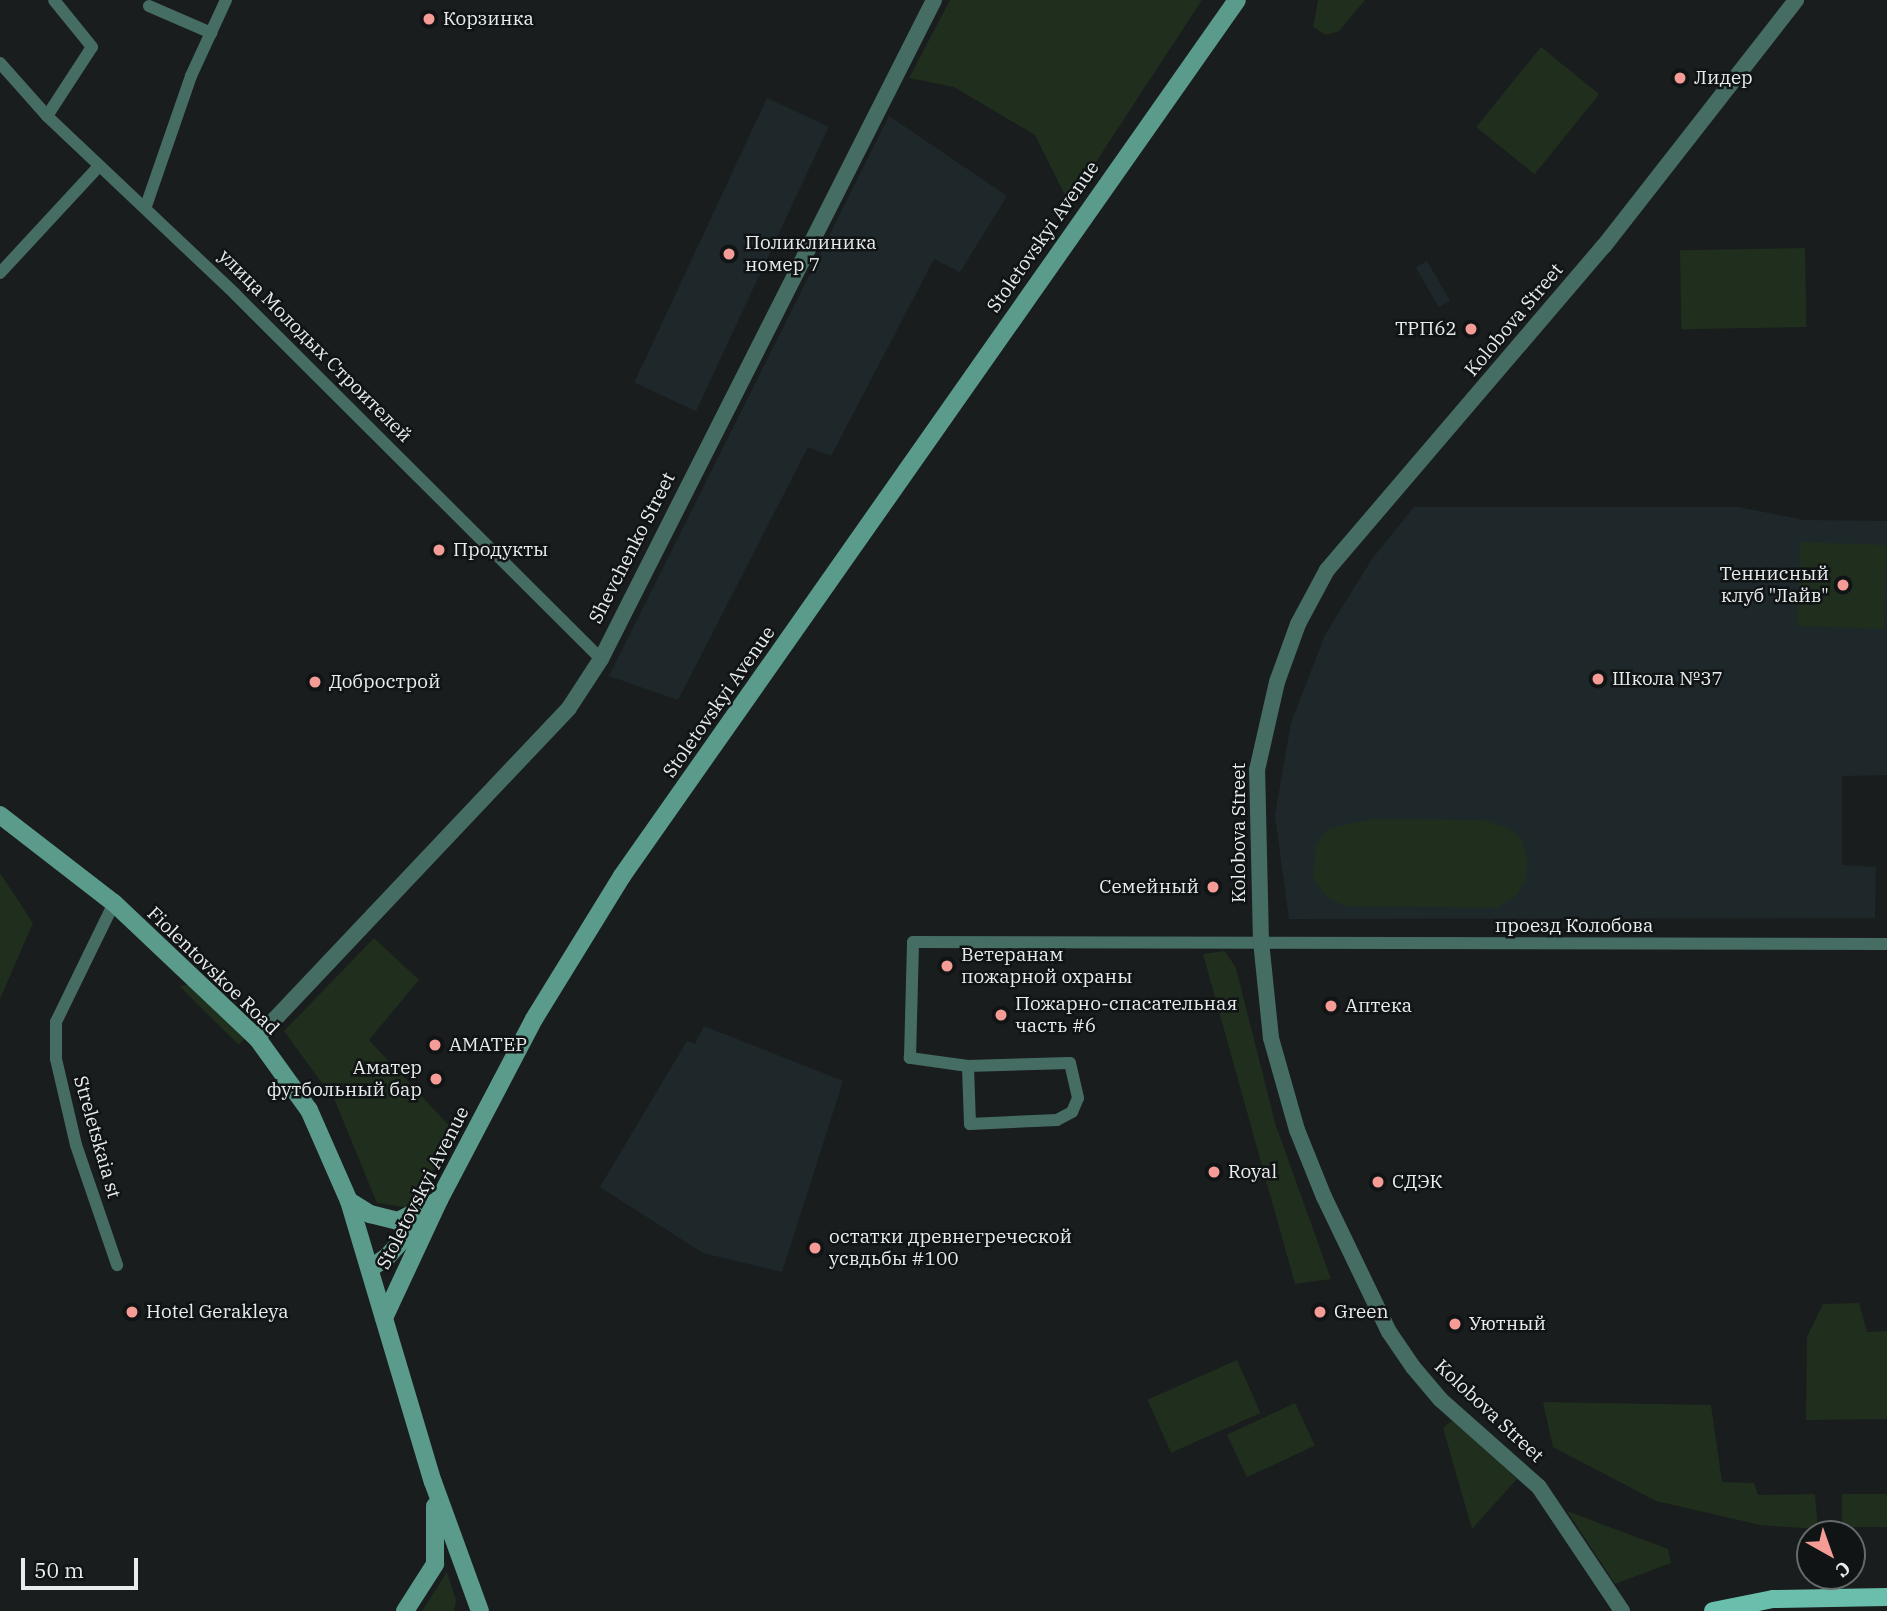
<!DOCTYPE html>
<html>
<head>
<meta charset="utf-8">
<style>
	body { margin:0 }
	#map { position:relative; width:1887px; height:1611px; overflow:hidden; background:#1a1d1e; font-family:"IBM Plex Serif",serif }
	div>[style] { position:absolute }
	.built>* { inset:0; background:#1e282b; transform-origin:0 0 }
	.green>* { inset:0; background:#1f2e1d; transform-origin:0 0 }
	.minor>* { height:12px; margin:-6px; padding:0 6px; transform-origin:6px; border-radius:6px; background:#466d63 }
	.tertiary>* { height:16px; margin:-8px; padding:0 8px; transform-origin:8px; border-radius:8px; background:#466d63 }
	.secondary>* { height:18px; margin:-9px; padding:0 9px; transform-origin:9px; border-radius:9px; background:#5a9b8b }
	.primary>* { height:18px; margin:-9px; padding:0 9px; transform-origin:9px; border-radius:9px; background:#69bfab }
	.dots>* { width:19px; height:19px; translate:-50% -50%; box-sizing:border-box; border:4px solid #111415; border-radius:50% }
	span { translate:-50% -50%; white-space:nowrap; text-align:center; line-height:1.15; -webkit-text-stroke:5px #111415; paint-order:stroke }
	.poi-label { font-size:19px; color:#e9ecec }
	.left { translate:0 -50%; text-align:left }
	.right { translate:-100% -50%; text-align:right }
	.street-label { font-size:19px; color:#e9ecec }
	.north { position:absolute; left:1796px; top:1520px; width:70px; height:70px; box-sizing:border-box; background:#111415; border:2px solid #676a6b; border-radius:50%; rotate:140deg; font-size:19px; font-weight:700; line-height:28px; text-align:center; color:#e9ecec }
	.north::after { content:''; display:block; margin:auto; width:24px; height:32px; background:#f59c96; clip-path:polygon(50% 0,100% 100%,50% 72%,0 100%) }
	.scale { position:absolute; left:21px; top:1558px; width:117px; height:32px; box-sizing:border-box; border:4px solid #e9ecec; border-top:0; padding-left:9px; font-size:21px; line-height:24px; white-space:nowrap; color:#e9ecec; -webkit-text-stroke:5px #111415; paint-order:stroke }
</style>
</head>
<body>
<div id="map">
	<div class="built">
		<div style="left:767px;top:98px;width:68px;height:314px;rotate:25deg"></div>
		<div style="clip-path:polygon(889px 116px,1007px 196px,960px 272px,934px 259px,831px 456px,808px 447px,678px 700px,609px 676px)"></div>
		<div style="left:1427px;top:261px;width:46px;height:13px;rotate:60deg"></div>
		<div style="clip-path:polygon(1414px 507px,1738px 507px,1804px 520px,1887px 521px,1887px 775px,1842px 776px,1842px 865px,1876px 867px,1875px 918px,1289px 919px,1275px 815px,1291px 723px,1325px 635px,1372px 559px)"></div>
		<div style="clip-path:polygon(704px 1026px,843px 1081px,782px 1272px,703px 1253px,600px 1187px,687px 1041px,695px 1044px)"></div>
	</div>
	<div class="green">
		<div style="clip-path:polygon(950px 0,1202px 0,1069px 203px,1035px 135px,954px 87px,909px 78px)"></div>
		<div style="clip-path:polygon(1318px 0,1365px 0,1339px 31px,1326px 35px,1313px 27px)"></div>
		<div style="left:1541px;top:47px;width:75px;height:103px;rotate:39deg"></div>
		<div style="left:1805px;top:248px;width:79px;height:125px;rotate:89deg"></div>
		<div style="left:1800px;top:542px;width:87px;height:84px;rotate:2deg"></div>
		<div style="clip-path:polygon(1371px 819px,1483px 820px,1508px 828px,1522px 839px,1528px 861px,1525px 882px,1516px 896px,1497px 908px,1346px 906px,1327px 897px,1313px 878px,1316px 844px,1328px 829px)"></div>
		<div style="clip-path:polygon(0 873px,33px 923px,0 999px)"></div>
		<div style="clip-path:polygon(374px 938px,419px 980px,369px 1040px,455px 1132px,411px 1208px,377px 1203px,335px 1101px,284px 1031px)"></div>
		<div style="clip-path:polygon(1225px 951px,1236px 968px,1275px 1123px,1331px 1279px,1295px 1284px,1203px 954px)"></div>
		<div style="clip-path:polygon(193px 984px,247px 1036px,239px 1045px,179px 986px)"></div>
		<div style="clip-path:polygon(1859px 1303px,1867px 1332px,1887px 1331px,1887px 1419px,1806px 1420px,1807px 1337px,1823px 1304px)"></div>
		<div style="left:1237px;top:1360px;width:58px;height:98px;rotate:66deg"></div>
		<div style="clip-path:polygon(1543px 1402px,1711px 1405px,1722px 1482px,1754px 1483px,1758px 1495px,1815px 1494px,1818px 1529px,1760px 1525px,1656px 1501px,1553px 1447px)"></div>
		<div style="left:1295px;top:1403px;width:47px;height:75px;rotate:65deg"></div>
		<div style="clip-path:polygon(1453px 1420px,1517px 1479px,1472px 1529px,1443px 1428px)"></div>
		<div style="left:1887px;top:1494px;width:33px;height:45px;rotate:90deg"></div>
		<div style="clip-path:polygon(1567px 1511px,1668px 1549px,1671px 1563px,1615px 1584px)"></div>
		<div style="clip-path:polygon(447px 1572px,456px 1600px,454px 1611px,422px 1611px)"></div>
	</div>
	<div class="minor">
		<div style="left:149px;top:6px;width:68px;rotate:23.5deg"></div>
		<div style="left:0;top:63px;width:71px;rotate:48.4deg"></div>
		<div style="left:47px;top:116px;width:259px;rotate:43.4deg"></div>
		<div style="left:235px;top:294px;width:517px;rotate:44.92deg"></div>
		<div style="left:47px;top:116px;width:82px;rotate:-56.9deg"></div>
		<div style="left:92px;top:47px;width:60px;rotate:-129deg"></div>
		<div style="left:146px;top:206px;width:138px;rotate:-70.9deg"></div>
		<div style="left:191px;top:76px;width:84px;rotate:-65.3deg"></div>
		<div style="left:0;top:273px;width:144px;rotate:-47.2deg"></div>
		<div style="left:114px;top:903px;width:132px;rotate:116deg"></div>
		<div style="left:56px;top:1022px;width:37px;rotate:90deg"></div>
		<div style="left:56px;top:1059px;width:88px;rotate:76.9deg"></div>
		<div style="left:76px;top:1145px;width:127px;rotate:71.1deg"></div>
		<div style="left:968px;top:1066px;width:102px;rotate:-1.7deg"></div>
		<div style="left:1070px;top:1063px;width:36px;rotate:77deg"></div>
		<div style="left:1078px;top:1098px;width:15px;rotate:113deg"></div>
		<div style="left:1072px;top:1112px;width:17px;rotate:152deg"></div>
		<div style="left:1057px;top:1120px;width:87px;rotate:177.4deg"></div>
		<div style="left:970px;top:1124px;width:58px;rotate:-92deg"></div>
		<div style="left:968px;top:1066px;width:59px;rotate:-172.1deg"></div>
		<div style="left:910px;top:1058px;width:116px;rotate:-88.5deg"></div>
		<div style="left:913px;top:942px;width:974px;rotate:0.12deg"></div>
	</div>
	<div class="tertiary">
		<div style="left:257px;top:1038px;width:454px;rotate:-46.6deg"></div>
		<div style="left:569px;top:708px;width:59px;rotate:-56.9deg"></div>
		<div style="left:601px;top:659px;width:738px;rotate:-63.19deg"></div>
		<div style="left:1622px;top:1611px;width:149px;rotate:-123.8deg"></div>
		<div style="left:1539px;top:1487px;width:132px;rotate:-138.4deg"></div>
		<div style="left:1440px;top:1399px;width:42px;rotate:-130.2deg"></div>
		<div style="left:1413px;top:1367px;width:42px;rotate:-124.4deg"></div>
		<div style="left:1389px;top:1332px;width:150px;rotate:-115.7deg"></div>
		<div style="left:1324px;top:1197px;width:72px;rotate:-111.9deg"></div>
		<div style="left:1297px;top:1130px;width:96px;rotate:-105.8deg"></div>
		<div style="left:1271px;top:1038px;width:97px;rotate:-95.9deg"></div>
		<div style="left:1261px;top:942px;width:172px;rotate:-91.3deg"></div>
		<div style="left:1257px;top:770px;width:90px;rotate:-77.2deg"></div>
		<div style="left:1277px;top:682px;width:62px;rotate:-70.1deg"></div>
		<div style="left:1298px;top:624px;width:61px;rotate:-61.8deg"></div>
		<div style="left:1327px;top:570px;width:426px;rotate:-49.5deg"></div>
		<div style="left:1604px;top:246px;width:312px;rotate:-52deg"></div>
	</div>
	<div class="secondary">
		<div style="left:0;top:815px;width:144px;rotate:37.7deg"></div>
		<div style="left:114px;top:903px;width:197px;rotate:43.4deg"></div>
		<div style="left:257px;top:1038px;width:89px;rotate:54.2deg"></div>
		<div style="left:309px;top:1110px;width:99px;rotate:66.3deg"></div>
		<div style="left:349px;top:1201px;width:293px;rotate:73.4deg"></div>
		<div style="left:433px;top:1482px;width:137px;rotate:70deg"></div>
		<div style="left:349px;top:1201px;width:25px;rotate:32deg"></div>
		<div style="left:370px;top:1214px;width:29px;rotate:14deg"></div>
		<div style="left:398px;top:1221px;width:46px;rotate:-27.1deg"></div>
		<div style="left:371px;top:1268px;width:19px;rotate:-35deg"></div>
		<div style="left:387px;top:1257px;width:52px;rotate:-48.1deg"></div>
		<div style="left:384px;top:1318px;width:130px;rotate:-65deg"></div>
		<div style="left:439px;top:1200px;width:204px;rotate:-62.3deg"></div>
		<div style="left:534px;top:1019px;width:168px;rotate:-58.4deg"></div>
		<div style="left:622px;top:876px;width:1070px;rotate:-54.93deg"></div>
		<div style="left:405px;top:1611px;width:56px;rotate:-57.4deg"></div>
		<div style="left:435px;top:1564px;width:58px;rotate:-90deg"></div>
	</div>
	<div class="primary">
		<div style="left:1713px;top:1611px;width:61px;rotate:-11.3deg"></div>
		<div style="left:1773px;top:1599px;width:114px;rotate:-1deg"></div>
	</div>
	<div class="dots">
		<div style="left:429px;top:19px;background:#f59c96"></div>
		<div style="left:1680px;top:78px;background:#f59c96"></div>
		<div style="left:729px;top:254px;background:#f59c96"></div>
		<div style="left:1471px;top:329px;background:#f59c96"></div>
		<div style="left:439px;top:550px;background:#f59c96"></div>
		<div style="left:1843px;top:585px;background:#f59c96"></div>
		<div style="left:1598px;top:679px;background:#f59c96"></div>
		<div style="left:315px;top:682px;background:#f59c96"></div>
		<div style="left:1213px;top:887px;background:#f59c96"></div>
		<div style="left:947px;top:966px;background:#f59c96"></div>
		<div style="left:1331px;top:1006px;background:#f59c96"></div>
		<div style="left:1001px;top:1015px;background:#f59c96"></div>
		<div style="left:435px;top:1045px;background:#f59c96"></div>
		<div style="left:436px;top:1079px;background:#f59c96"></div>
		<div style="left:1214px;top:1172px;background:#f59c96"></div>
		<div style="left:1378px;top:1182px;background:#f59c96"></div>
		<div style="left:815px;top:1248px;background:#f59c96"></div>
		<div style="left:132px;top:1312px;background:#f59c96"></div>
		<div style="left:1320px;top:1312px;background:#f59c96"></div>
		<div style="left:1455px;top:1324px;background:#f59c96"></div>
	</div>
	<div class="poi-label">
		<span class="left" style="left:443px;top:19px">Корзинка</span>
		<span class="left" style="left:1694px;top:78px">Лидер</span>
		<span class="left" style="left:745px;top:254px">Поликлиника<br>номер 7</span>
		<span class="right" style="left:1457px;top:329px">ТРП62</span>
		<span class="left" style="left:453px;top:550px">Продукты</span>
		<span class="right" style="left:1829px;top:585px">Теннисный<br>клуб "Лайв"</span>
		<span class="left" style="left:1612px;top:679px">Школа №37</span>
		<span class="left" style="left:329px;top:682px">Добрострой</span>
		<span class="right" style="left:1199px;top:887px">Семейный</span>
		<span class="left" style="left:961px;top:966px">Ветеранам<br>пожарной охраны</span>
		<span class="left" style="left:1015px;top:1015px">Пожарно-спасательная<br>часть #6</span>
		<span class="left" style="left:1345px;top:1006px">Аптека</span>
		<span class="left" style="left:449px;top:1045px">АМАТЕР</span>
		<span class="right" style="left:422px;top:1079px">Аматер<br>футбольный бар</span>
		<span class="left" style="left:1228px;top:1172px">Royal</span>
		<span class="left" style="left:1392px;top:1182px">СДЭК</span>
		<span class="left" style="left:829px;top:1248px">остатки древнегреческой<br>усвдьбы #100</span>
		<span class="left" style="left:146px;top:1312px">Hotel Gerakleya</span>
		<span class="left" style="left:1334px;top:1312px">Green</span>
		<span class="left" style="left:1469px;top:1324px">Уютный</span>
	</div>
	<div class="street-label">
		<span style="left:1043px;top:237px;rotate:-55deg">Stoletovskyi Avenue</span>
		<span style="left:1514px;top:320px;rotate:-50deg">Kolobova Street</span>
		<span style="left:315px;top:346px;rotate:45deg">улица Молодых Строителей</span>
		<span style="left:632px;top:548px;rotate:-63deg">Shevchenko Street</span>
		<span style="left:719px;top:702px;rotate:-55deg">Stoletovskyi Avenue</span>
		<span style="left:1239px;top:833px;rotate:-90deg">Kolobova Street</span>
		<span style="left:1574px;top:926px">проезд Колобова</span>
		<span style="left:213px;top:971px;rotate:44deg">Fiolentovskoe Road</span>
		<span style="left:97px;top:1137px;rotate:74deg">Streletskaia st</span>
		<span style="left:423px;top:1188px;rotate:-63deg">Stoletovskyi Avenue</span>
		<span style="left:1489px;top:1411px;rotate:43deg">Kolobova Street</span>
	</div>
	<div class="north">С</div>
	<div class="scale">50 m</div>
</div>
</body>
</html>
